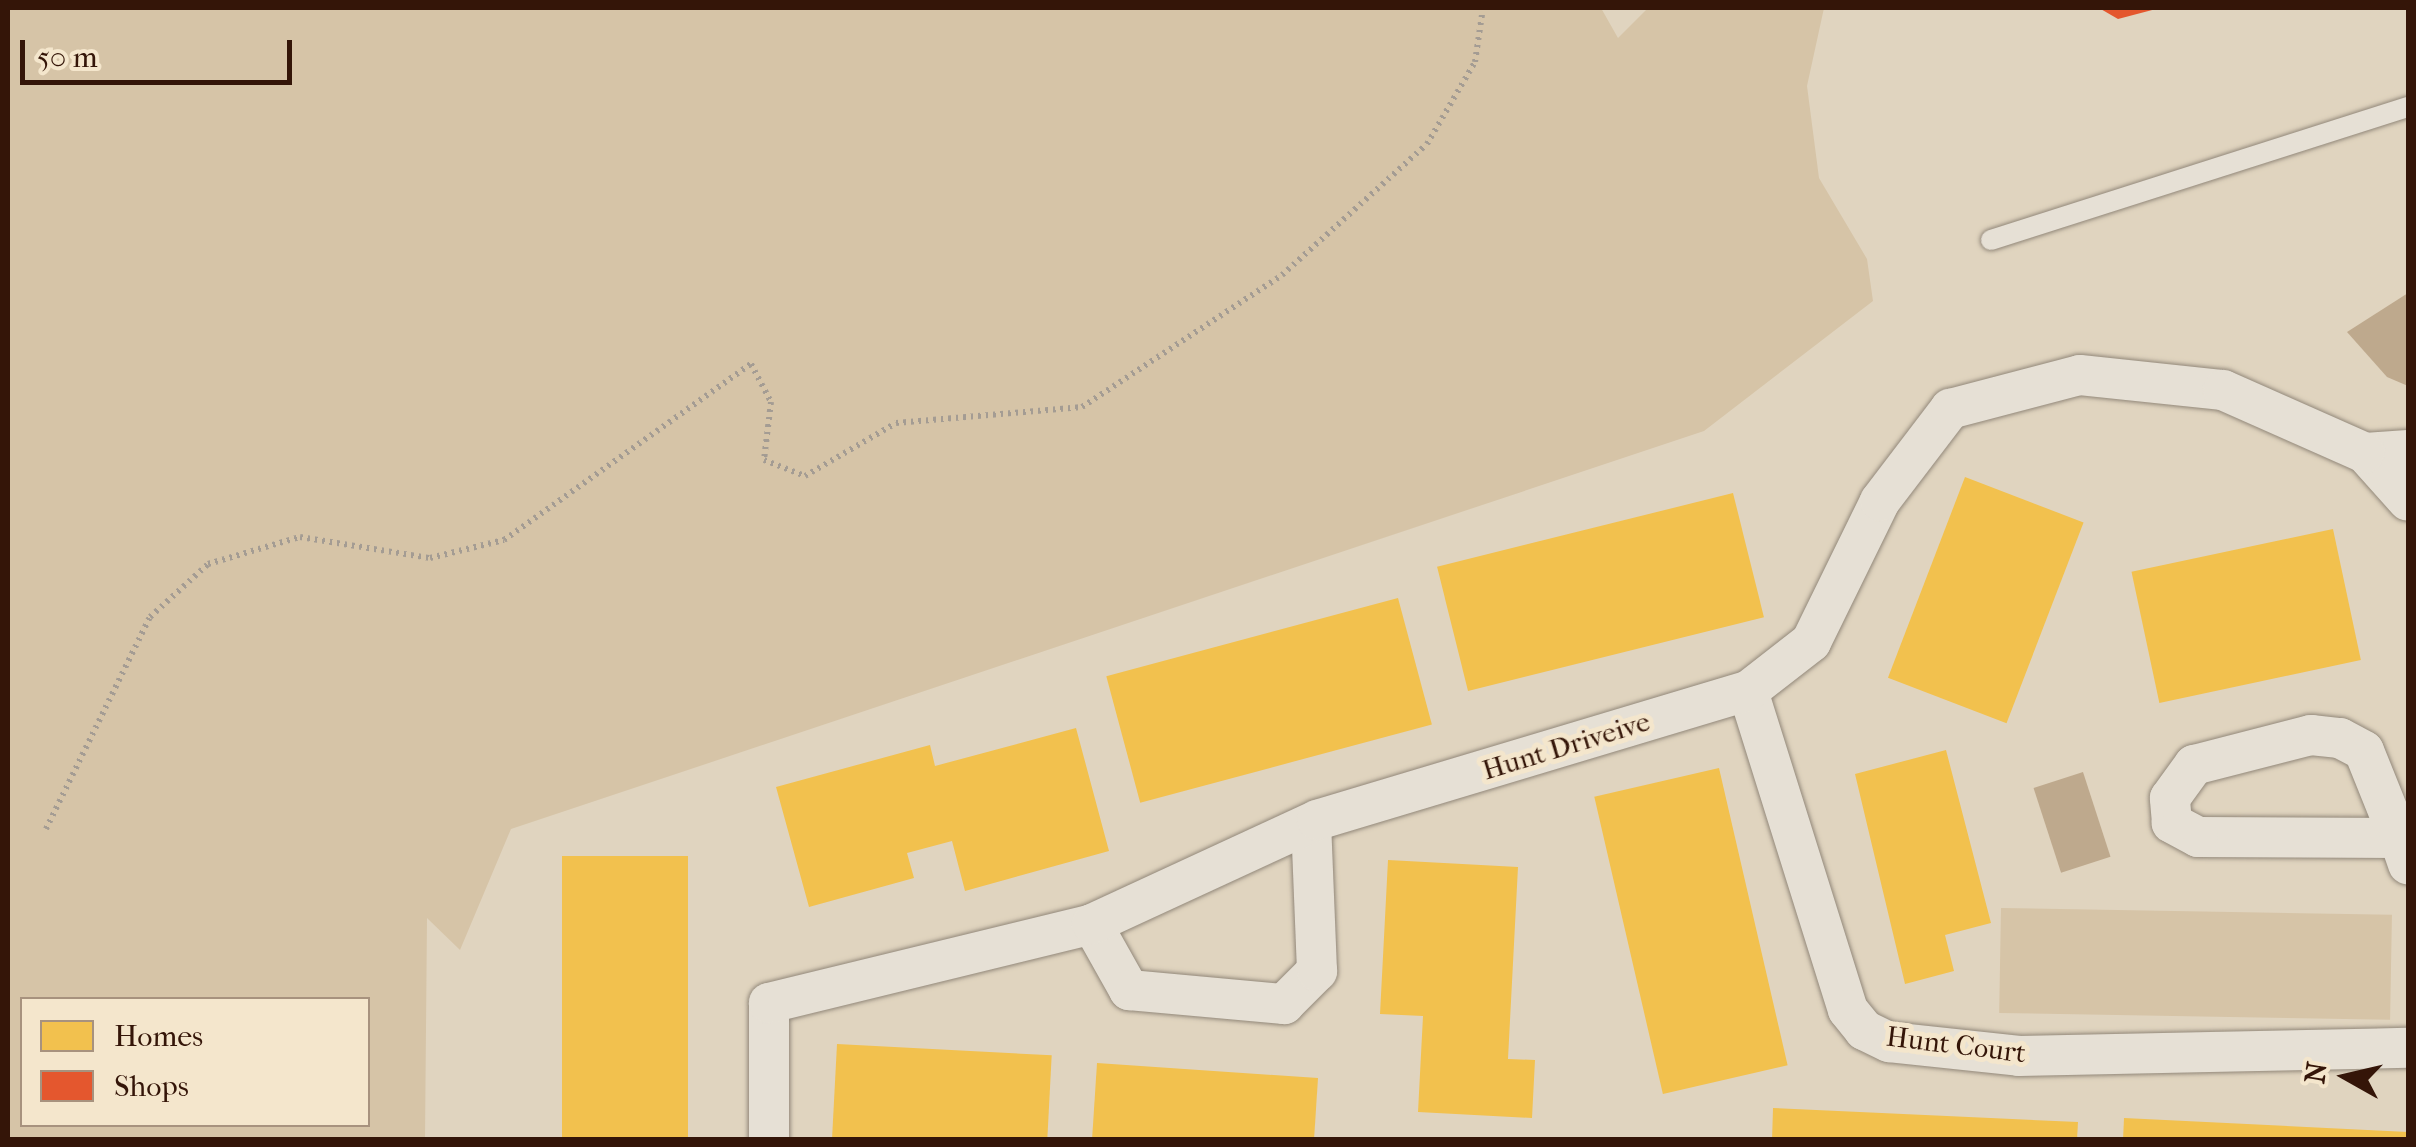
<!DOCTYPE html>
<html>
<head>
<meta charset="utf-8">
<style>
	body { margin:0 }
	#map { position:relative; width:2416px; height:1147px; overflow:hidden; background:#e0d4bf; font-family:"IM FELL French Canon",serif }
	div>[style] { position:absolute }
	.green>* { inset:0; background:#d6c4a7; transform-origin:0 0 }
	.water>* { inset:0; background:#bea98d; transform-origin:0 0 }
	.homes>* { inset:0; background:#f2c14e; transform-origin:0 0 }
	.shops>* { inset:0; background:#e4572e }
	.path>* { height:6px; margin-top:-3px; transform-origin:0; background:repeating-linear-gradient(90deg,#a49c93 0 2.5px,transparent 0 7.5px) }
	.roads { filter:drop-shadow(0 0 2px #92887a) drop-shadow(0 0 2px #92887a) }
	.lane>* { height:20px; margin:-10px; padding:0 10px; transform-origin:10px; border-radius:10px; background:#e6e0d5 }
	.street>* { height:40px; margin:-20px; padding:0 20px; transform-origin:20px; border-radius:20px; background:#e6e0d5 }
	span { translate:-50% -50%; white-space:nowrap; text-align:center; line-height:1.15; -webkit-text-stroke:10px #f4e6cc; paint-order:stroke }
	.street-label { font-size:28px; color:#341508 }
	.frame { position:absolute; inset:0; border:10px solid #341508; pointer-events:none }
	.legend { position:absolute; left:20px; top:997px; width:350px; height:130px; box-sizing:border-box; background:#f4e6cc; border:2px solid #a7927e; margin:0; padding:12px 18px; list-style:none; font-size:30px; color:#341508 }
	.legend li { display:flex; align-items:center; gap:20px; height:50px }
	.legend b { width:50px; border:2px solid #a7927e }
	.north { position:absolute; left:2296px; top:1027px; width:100px; height:100px; -webkit-text-stroke:8px #f4e6cc; paint-order:stroke; rotate:278deg; font-size:28px; font-weight:700; line-height:40px; text-align:center; color:#341508 }
	.north::after { content:''; display:block; margin:auto; width:35px; height:45px; background:#341508; clip-path:polygon(50% 0,100% 100%,50% 72%,0 100%) }
	.scale { position:absolute; left:20px; top:40px; width:272px; height:45px; box-sizing:border-box; border:5px solid #341508; border-top:0; padding-left:12px; font-size:30px; line-height:35px; white-space:nowrap; color:#341508; -webkit-text-stroke:8px #f4e6cc; paint-order:stroke }
</style>
</head>
<body>
<div id="map">
	<div class="green">
		<div style="clip-path:polygon(evenodd,8px 8px,1601px 8px,1618px 38px,1648px 8px,1824px 8px,1807px 86px,1819px 178px,1867px 259px,1873px 301px,1704px 431px,511px 829px,460px 950px,427px 918px,425px 1139px,8px 1139px,8px 8px,22px 1000px,368px 1000px,368px 1124px,22px 1124px,22px 1000px)"></div>
		<div style="left:2001px;top:908px;width:391px;height:105px;rotate:1deg"></div>
	</div>
	<div class="water">
		<div style="clip-path:polygon(2408px 293px,2408px 386px,2387px 377px,2347px 332px)"></div>
		<div style="left:2083px;top:772px;width:89px;height:52px;rotate:72deg"></div>
	</div>
	<div class="homes">
		<div style="left:1965px;top:477px;width:127px;height:215px;rotate:21deg"></div>
		<div style="left:1733px;top:493px;width:128px;height:305px;rotate:76deg"></div>
		<div style="left:2333px;top:529px;width:134px;height:206px;rotate:78deg"></div>
		<div style="left:1398px;top:598px;width:131px;height:302px;rotate:75deg"></div>
		<div style="clip-path:polygon(1076px 728px,1109px 851px,965px 891px,952px 841px,907px 853px,914px 878px,809px 907px,776px 787px,930px 745px,935px 766px)"></div>
		<div style="clip-path:polygon(1946px 750px,1991px 923px,1945px 935px,1954px 971px,1905px 984px,1855px 774px)"></div>
		<div style="left:1719px;top:768px;width:305px;height:128px;rotate:77deg"></div>
		<div style="left:562px;top:856px;width:126px;height:284px"></div>
		<div style="clip-path:polygon(1388px 860px,1518px 867px,1508px 1059px,1535px 1060px,1532px 1118px,1418px 1112px,1423px 1016px,1380px 1014px)"></div>
		<div style="left:837px;top:1044px;width:215px;height:96px;rotate:3deg"></div>
		<div style="clip-path:polygon(1097px 1063px,1318px 1078px,1314px 1140px,1092px 1140px)"></div>
		<div style="clip-path:polygon(1773px 1108px,2078px 1122px,2077px 1140px,1772px 1140px)"></div>
		<div style="clip-path:polygon(2124px 1118px,2408px 1132px,2408px 1140px,2123px 1140px)"></div>
	</div>
	<div class="shops">
		<div style="clip-path:polygon(2099px 8px,2156px 8px,2156px 9px,2118px 19px)"></div>
	</div>
	<div class="path">
		<div style="left:46px;top:829px;width:236px;rotate:-63.9deg"></div>
		<div style="left:150px;top:617px;width:79px;rotate:-42.4deg"></div>
		<div style="left:208px;top:564px;width:96px;rotate:-16.4deg"></div>
		<div style="left:300px;top:537px;width:132px;rotate:9.2deg"></div>
		<div style="left:430px;top:558px;width:76px;rotate:-13.7deg"></div>
		<div style="left:504px;top:540px;width:303px;rotate:-35.5deg"></div>
		<div style="left:751px;top:364px;width:43px;rotate:62.2deg"></div>
		<div style="left:771px;top:402px;width:58px;rotate:96.9deg"></div>
		<div style="left:764px;top:460px;width:44px;rotate:21.3deg"></div>
		<div style="left:805px;top:476px;width:105px;rotate:-30.2deg"></div>
		<div style="left:896px;top:423px;width:187px;rotate:-4.9deg"></div>
		<div style="left:1082px;top:407px;width:240px;rotate:-33.4deg"></div>
		<div style="left:1282px;top:275px;width:195px;rotate:-42.1deg"></div>
		<div style="left:1427px;top:144px;width:95px;rotate:-59.7deg"></div>
		<div style="left:1475px;top:62px;width:55px;rotate:-81.6deg"></div>
	</div>
	<div class="roads">
		<div class="lane">
			<div style="left:1991px;top:240px;width:438px;rotate:-17.7deg"></div>
		</div>
		<div class="street">
			<div style="left:2408px;top:450px;width:43px;rotate:176deg"></div>
			<div style="left:2365px;top:453px;width:64px;rotate:48.1deg"></div>
			<div style="left:1748px;top:691px;width:334px;rotate:72.6deg"></div>
			<div style="left:1848px;top:1010px;width:26px;rotate:51deg"></div>
			<div style="left:1864px;top:1030px;width:28px;rotate:26deg"></div>
			<div style="left:1889px;top:1042px;width:131px;rotate:6.1deg"></div>
			<div style="left:2019px;top:1056px;width:389px;rotate:-1.2deg"></div>
			<div style="left:2399px;top:838px;width:201px;rotate:-179.7deg"></div>
			<div style="left:2198px;top:837px;width:30px;rotate:-152deg"></div>
			<div style="left:2172px;top:823px;width:25px;rotate:-95deg"></div>
			<div style="left:2170px;top:798px;width:41px;rotate:-54deg"></div>
			<div style="left:2194px;top:765px;width:121px;rotate:-14.4deg"></div>
			<div style="left:2311px;top:735px;width:29px;rotate:6deg"></div>
			<div style="left:2340px;top:738px;width:27px;rotate:28deg"></div>
			<div style="left:2364px;top:751px;width:94px;rotate:68.1deg"></div>
			<div style="left:2399px;top:838px;width:28px;rotate:71deg"></div>
			<div style="left:1092px;top:924px;width:76px;rotate:60.7deg"></div>
			<div style="left:1129px;top:990px;width:156px;rotate:5.2deg"></div>
			<div style="left:1284px;top:1004px;width:47px;rotate:-45deg"></div>
			<div style="left:1317px;top:971px;width:147px;rotate:-92.3deg"></div>
			<div style="left:769px;top:1140px;width:137px;rotate:-90deg"></div>
			<div style="left:769px;top:1003px;width:333px;rotate:-13.7deg"></div>
			<div style="left:1092px;top:924px;width:248px;rotate:-24.8deg"></div>
			<div style="left:1317px;top:820px;width:450px;rotate:-16.7deg"></div>
			<div style="left:1748px;top:691px;width:80px;rotate:-37.9deg"></div>
			<div style="left:1811px;top:642px;width:157px;rotate:-63.9deg"></div>
			<div style="left:1880px;top:501px;width:116px;rotate:-52.7deg"></div>
			<div style="left:1950px;top:409px;width:134px;rotate:-14.7deg"></div>
			<div style="left:2080px;top:375px;width:144px;rotate:6deg"></div>
			<div style="left:2223px;top:390px;width:155px;rotate:23.9deg"></div>
		</div>
	</div>
	<div class="street-label">
		<span style="left:1566px;top:746px;rotate:-17deg">Hunt Driveive</span>
		<span style="left:1956px;top:1045px;rotate:7deg">Hunt Court</span>
	</div>
	<div class="frame"></div>
	<ul class="legend">
	<li><b style="height:28px;background:#f2c14e"></b>Homes</li>
	<li><b style="height:28px;background:#e4572e"></b>Shops</li>
	</ul>
	<div class="north">N</div>
	<div class="scale">50 m</div>
</div>
</body>
</html>
